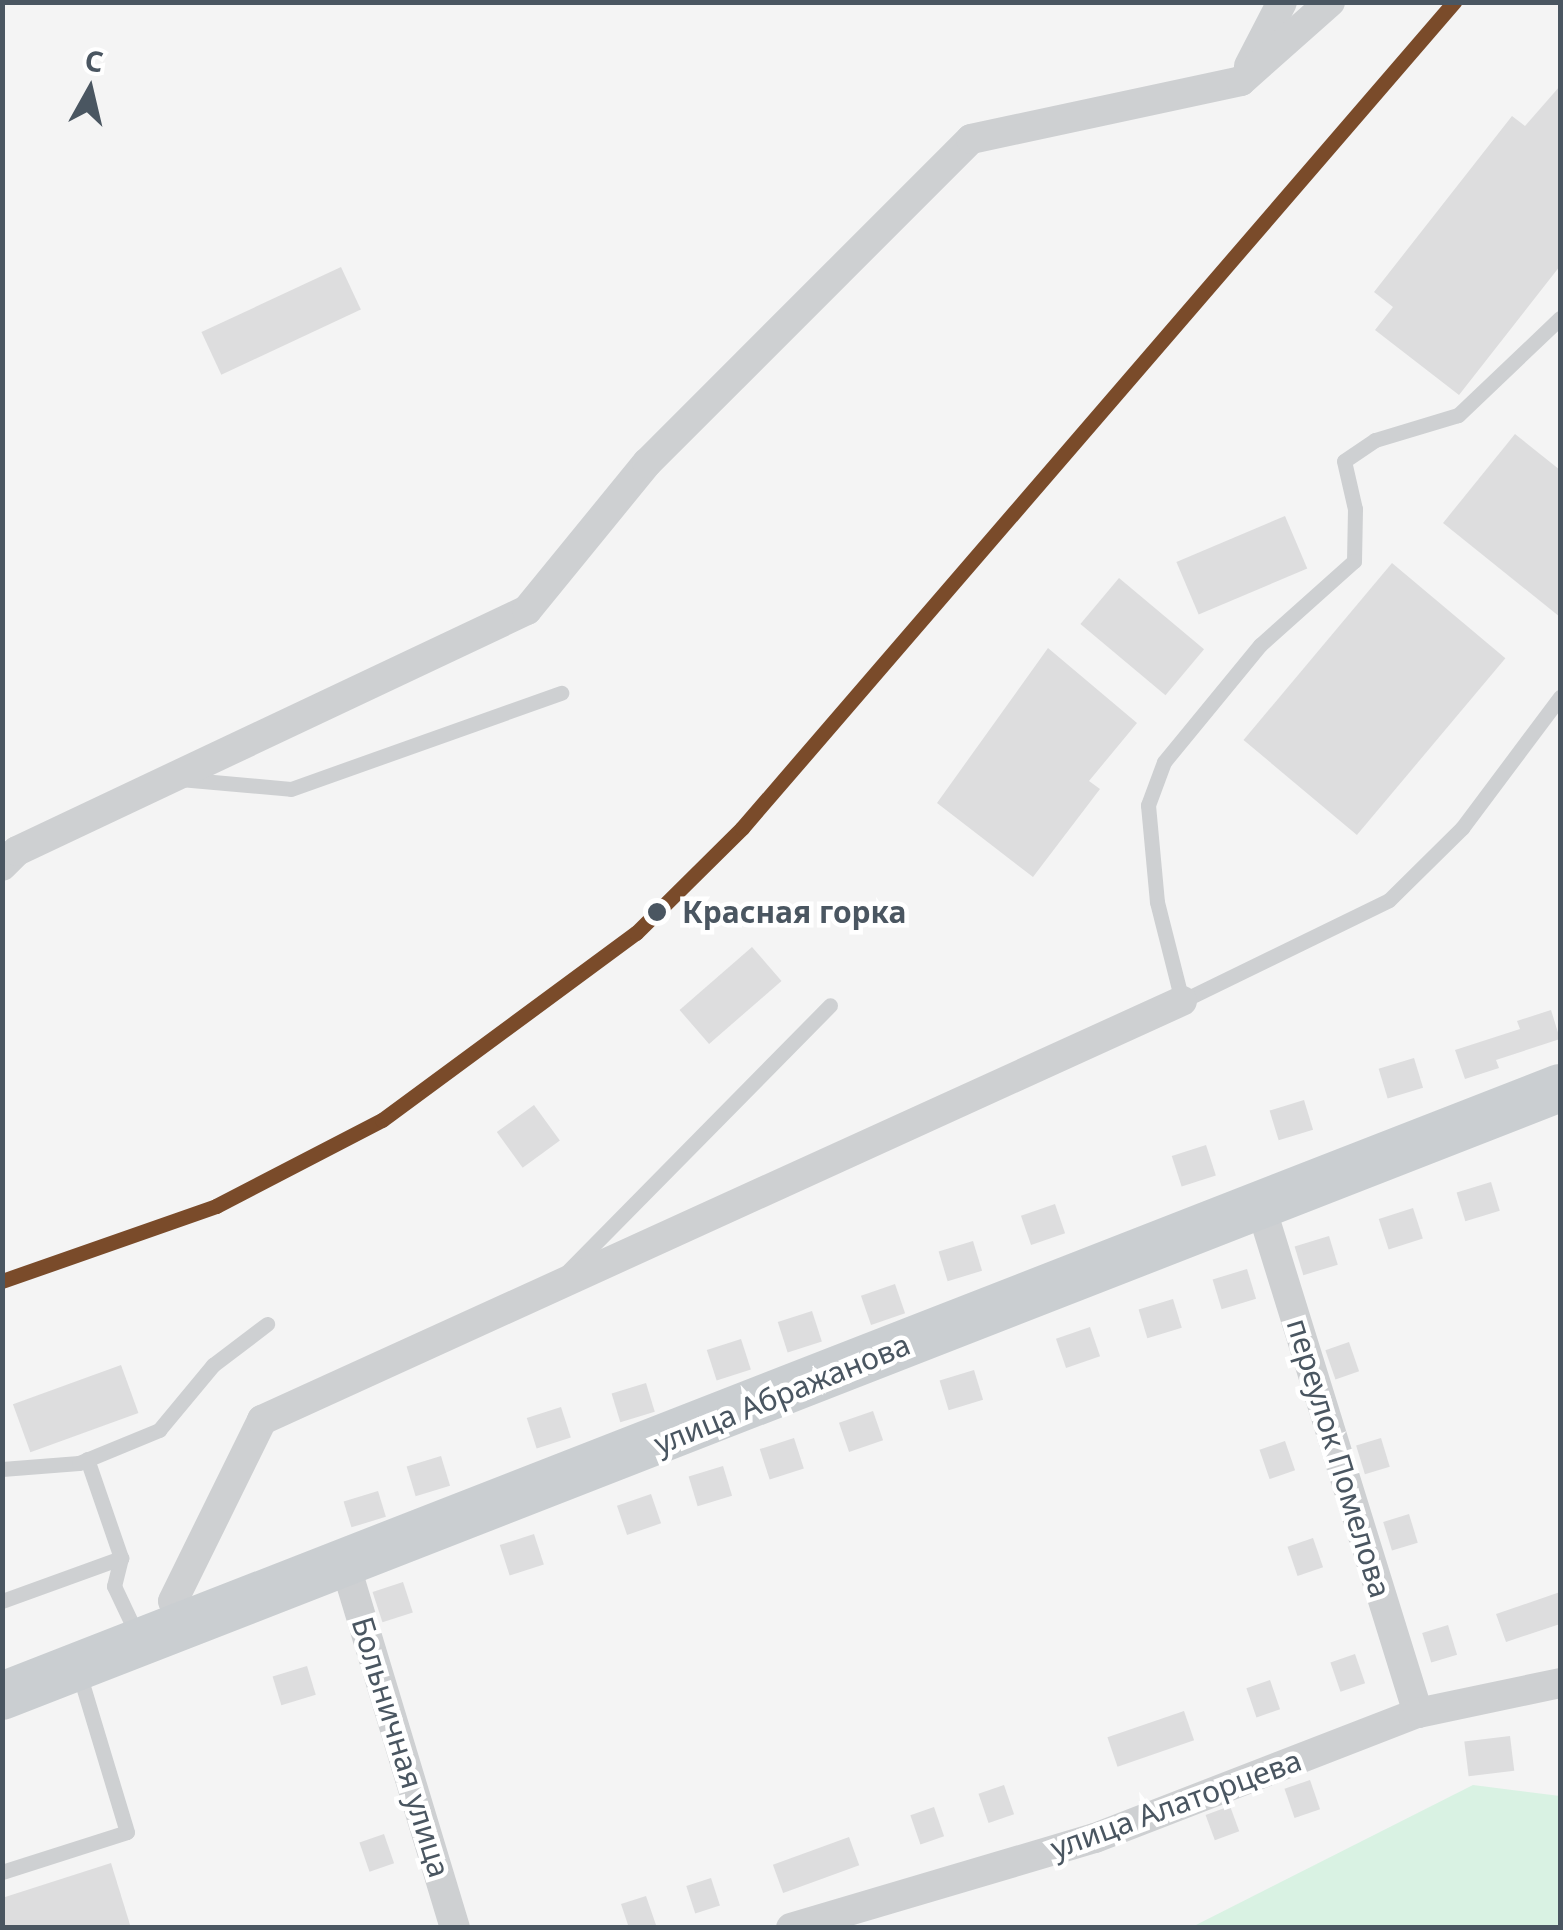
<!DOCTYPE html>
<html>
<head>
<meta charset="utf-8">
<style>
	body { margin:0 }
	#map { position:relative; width:1563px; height:1930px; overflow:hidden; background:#f4f4f4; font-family:"Noto Sans",sans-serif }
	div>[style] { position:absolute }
	.green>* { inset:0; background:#d9f2e3 }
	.building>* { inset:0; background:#ddddde; transform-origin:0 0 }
	.service>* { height:15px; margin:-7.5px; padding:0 7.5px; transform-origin:7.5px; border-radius:7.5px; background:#ced0d2 }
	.minor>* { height:30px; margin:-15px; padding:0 15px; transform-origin:15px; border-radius:15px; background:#ced0d2 }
	.primary>* { height:48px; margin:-24px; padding:0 24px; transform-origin:24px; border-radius:24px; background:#caced1 }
	.rail-1>* { height:15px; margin:-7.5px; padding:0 7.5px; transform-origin:7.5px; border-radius:7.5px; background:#7a4b2a }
	.dots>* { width:28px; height:28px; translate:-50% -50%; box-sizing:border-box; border:5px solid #fff; border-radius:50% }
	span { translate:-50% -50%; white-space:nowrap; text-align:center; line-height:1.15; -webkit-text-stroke:9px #fff; paint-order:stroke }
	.stop-label { font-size:30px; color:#4a5661; font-weight:700 }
	.left { translate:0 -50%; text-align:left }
	.street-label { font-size:30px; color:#4a5661 }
	.frame { position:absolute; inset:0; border:5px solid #4a5661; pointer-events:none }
	.north { position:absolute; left:40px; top:40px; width:100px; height:100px; -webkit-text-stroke:8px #fff; paint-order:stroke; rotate:8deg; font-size:28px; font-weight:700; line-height:40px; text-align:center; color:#4a5661 }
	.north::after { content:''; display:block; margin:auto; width:35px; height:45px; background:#4a5661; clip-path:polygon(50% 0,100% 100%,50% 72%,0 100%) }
</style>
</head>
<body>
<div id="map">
	<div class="green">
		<div style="clip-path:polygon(1473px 1785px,1560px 1796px,1560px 1927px,1192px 1927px)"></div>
	</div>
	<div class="building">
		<div style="clip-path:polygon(1560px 86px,1560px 266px,1459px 395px,1375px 330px,1393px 307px,1374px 292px,1512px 116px,1525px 126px)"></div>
		<div style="left:341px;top:267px;width:47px;height:154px;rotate:65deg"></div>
		<div style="clip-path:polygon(1515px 434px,1560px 470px,1560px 617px,1443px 523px)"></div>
		<div style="left:1285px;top:516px;width:57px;height:118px;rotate:67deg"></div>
		<div style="left:1392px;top:563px;width:148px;height:231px;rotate:40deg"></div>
		<div style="left:1119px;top:578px;width:111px;height:60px;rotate:40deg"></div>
		<div style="clip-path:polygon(1048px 648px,1137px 723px,1089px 781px,1100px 789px,1033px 877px,937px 803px)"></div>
		<div style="left:752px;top:947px;width:45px;height:96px;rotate:49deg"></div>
		<div style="clip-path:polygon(1551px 1010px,1560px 1039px,1496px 1060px,1499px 1068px,1465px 1079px,1455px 1050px,1520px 1029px,1517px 1021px)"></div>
		<div style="left:1414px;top:1058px;width:31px;height:37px;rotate:73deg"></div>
		<div style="left:1304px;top:1100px;width:31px;height:36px;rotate:73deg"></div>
		<div style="left:534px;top:1105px;width:44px;height:46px;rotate:54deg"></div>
		<div style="left:1206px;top:1145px;width:32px;height:36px;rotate:72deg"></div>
		<div style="left:1491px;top:1182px;width:30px;height:36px;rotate:73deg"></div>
		<div style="left:1055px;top:1204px;width:31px;height:36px;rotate:71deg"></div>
		<div style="left:1413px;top:1208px;width:32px;height:36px;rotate:72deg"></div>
		<div style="left:1329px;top:1236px;width:30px;height:36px;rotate:73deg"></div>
		<div style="left:973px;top:1241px;width:31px;height:36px;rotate:73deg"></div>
		<div style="left:1247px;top:1269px;width:31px;height:36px;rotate:73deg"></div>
		<div style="left:895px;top:1284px;width:31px;height:36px;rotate:71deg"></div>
		<div style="left:1173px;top:1299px;width:30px;height:36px;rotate:73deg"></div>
		<div style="left:812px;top:1311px;width:32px;height:36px;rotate:72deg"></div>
		<div style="left:1090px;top:1327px;width:31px;height:36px;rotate:71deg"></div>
		<div style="left:741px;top:1339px;width:32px;height:36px;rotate:72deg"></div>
		<div style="left:1349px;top:1342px;width:31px;height:25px;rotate:71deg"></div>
		<div style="left:121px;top:1365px;width:51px;height:115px;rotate:70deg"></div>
		<div style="left:974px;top:1370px;width:31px;height:36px;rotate:73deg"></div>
		<div style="left:646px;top:1383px;width:30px;height:36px;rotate:73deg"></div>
		<div style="left:561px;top:1407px;width:32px;height:36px;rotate:72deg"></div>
		<div style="left:873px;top:1411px;width:31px;height:36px;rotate:71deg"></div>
		<div style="left:794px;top:1438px;width:32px;height:36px;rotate:72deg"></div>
		<div style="left:1381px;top:1438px;width:30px;height:26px;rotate:73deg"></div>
		<div style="left:1285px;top:1441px;width:31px;height:27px;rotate:71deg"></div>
		<div style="left:441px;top:1456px;width:31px;height:36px;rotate:73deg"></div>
		<div style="left:723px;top:1466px;width:31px;height:36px;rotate:73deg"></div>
		<div style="left:378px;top:1491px;width:27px;height:36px;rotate:73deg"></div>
		<div style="left:651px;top:1494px;width:31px;height:36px;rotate:71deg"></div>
		<div style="left:1409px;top:1514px;width:30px;height:27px;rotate:73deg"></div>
		<div style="left:534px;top:1534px;width:32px;height:36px;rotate:72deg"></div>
		<div style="left:1313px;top:1538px;width:31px;height:27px;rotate:71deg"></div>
		<div style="left:403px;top:1582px;width:32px;height:32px;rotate:72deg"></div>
		<div style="clip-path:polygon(1560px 1592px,1560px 1624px,1506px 1642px,1496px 1614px)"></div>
		<div style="left:1448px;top:1625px;width:31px;height:27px;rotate:73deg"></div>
		<div style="left:1355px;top:1654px;width:31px;height:26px;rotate:71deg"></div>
		<div style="left:307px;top:1666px;width:30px;height:36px;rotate:73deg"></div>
		<div style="left:1270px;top:1680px;width:31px;height:25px;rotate:71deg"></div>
		<div style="left:1184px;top:1711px;width:31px;height:81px;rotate:71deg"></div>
		<div style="left:1510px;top:1736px;width:35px;height:46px;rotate:83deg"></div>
		<div style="left:1310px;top:1780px;width:31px;height:27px;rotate:71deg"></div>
		<div style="left:1004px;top:1785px;width:31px;height:27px;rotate:71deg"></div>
		<div style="left:1230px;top:1806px;width:27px;height:26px;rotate:70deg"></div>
		<div style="left:934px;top:1807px;width:31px;height:25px;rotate:71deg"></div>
		<div style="left:384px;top:1834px;width:31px;height:26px;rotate:71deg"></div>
		<div style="left:849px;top:1837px;width:30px;height:81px;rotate:70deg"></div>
		<div style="clip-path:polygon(111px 1863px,131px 1928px,2px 1928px,2px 1898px)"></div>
		<div style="left:711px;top:1878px;width:29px;height:26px;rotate:72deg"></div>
		<div style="clip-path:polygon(646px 1896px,657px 1928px,629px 1928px,621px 1904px)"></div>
	</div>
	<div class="service">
		<div style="left:1560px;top:318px;width:141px;rotate:136.4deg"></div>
		<div style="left:1458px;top:415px;width:87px;rotate:163.2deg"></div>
		<div style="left:1375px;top:440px;width:37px;rotate:146deg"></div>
		<div style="left:1344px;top:461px;width:49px;rotate:77.1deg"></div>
		<div style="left:1355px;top:509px;width:52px;rotate:91.1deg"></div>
		<div style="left:1354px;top:561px;width:126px;rotate:138.2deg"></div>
		<div style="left:1260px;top:645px;width:151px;rotate:129.4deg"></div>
		<div style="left:1164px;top:762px;width:46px;rotate:110.4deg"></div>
		<div style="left:1148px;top:805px;width:97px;rotate:84.7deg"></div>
		<div style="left:1157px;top:902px;width:102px;rotate:75.8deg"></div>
		<div style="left:1182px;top:1001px;width:230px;rotate:-26deg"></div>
		<div style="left:1389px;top:900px;width:103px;rotate:-44.6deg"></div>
		<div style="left:1462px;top:828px;width:164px;rotate:-53.2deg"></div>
		<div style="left:180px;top:779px;width:111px;rotate:5.1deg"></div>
		<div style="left:291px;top:789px;width:287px;rotate:-19.6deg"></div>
		<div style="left:566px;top:1273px;width:376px;rotate:-45.4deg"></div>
		<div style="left:87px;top:1459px;width:105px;rotate:71deg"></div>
		<div style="left:121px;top:1558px;width:29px;rotate:104deg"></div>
		<div style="left:114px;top:1586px;width:59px;rotate:64.7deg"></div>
		<div style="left:2px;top:1469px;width:77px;rotate:-4.5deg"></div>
		<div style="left:79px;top:1463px;width:87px;rotate:-22.4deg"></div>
		<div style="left:159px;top:1430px;width:85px;rotate:-50.3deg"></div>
		<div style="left:213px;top:1365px;width:68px;rotate:-37.2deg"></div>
		<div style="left:2px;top:1601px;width:127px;rotate:-19.9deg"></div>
		<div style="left:2px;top:1872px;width:131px;rotate:-17.7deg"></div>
		<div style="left:127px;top:1832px;width:166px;rotate:-106.8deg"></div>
	</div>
	<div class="minor">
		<div style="left:1249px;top:66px;width:72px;rotate:-62.7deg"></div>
		<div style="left:2px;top:866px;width:21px;rotate:-45deg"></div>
		<div style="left:17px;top:851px;width:564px;rotate:-25.29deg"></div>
		<div style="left:527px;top:610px;width:190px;rotate:-50.8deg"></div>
		<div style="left:647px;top:463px;width:458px;rotate:-45deg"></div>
		<div style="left:971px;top:139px;width:276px;rotate:-12.1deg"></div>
		<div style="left:1241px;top:81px;width:119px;rotate:-41.6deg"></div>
		<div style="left:1260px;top:1204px;width:533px;rotate:72.76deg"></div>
		<div style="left:346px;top:1567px;width:377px;rotate:73.2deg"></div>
		<div style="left:185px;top:1629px;width:30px;rotate:-113deg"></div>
		<div style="left:173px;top:1601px;width:202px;rotate:-63.8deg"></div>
		<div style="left:262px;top:1420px;width:1011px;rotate:-24.49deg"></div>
		<div style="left:791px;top:1928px;width:317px;rotate:-16.5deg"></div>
		<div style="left:1095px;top:1838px;width:346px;rotate:-21.2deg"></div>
		<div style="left:1418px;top:1713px;width:145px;rotate:-11.9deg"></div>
	</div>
	<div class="primary">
		<div style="left:2px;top:1696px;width:1672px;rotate:-21.32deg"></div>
	</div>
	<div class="rail-1">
		<div style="left:2px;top:1281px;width:227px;rotate:-19.3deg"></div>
		<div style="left:216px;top:1206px;width:187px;rotate:-27.4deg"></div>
		<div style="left:382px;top:1120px;width:315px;rotate:-36.4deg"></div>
		<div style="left:636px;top:933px;width:149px;rotate:-44.7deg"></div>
		<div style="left:742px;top:828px;width:1091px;rotate:-49.24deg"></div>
	</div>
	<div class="dots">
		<div style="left:657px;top:912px;background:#4a5661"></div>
	</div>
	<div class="stop-label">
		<span class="left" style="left:682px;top:912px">Красная горка</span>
	</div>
	<div class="street-label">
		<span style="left:782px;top:1394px;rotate:-22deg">улица Абражанова</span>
		<span style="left:1339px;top:1458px;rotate:73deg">переулок Помелова</span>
		<span style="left:401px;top:1747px;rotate:73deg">Больничная улица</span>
		<span style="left:1176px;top:1804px;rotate:-20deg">улица Алаторцева</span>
	</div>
	<div class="frame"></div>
	<div class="north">С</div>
</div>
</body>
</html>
